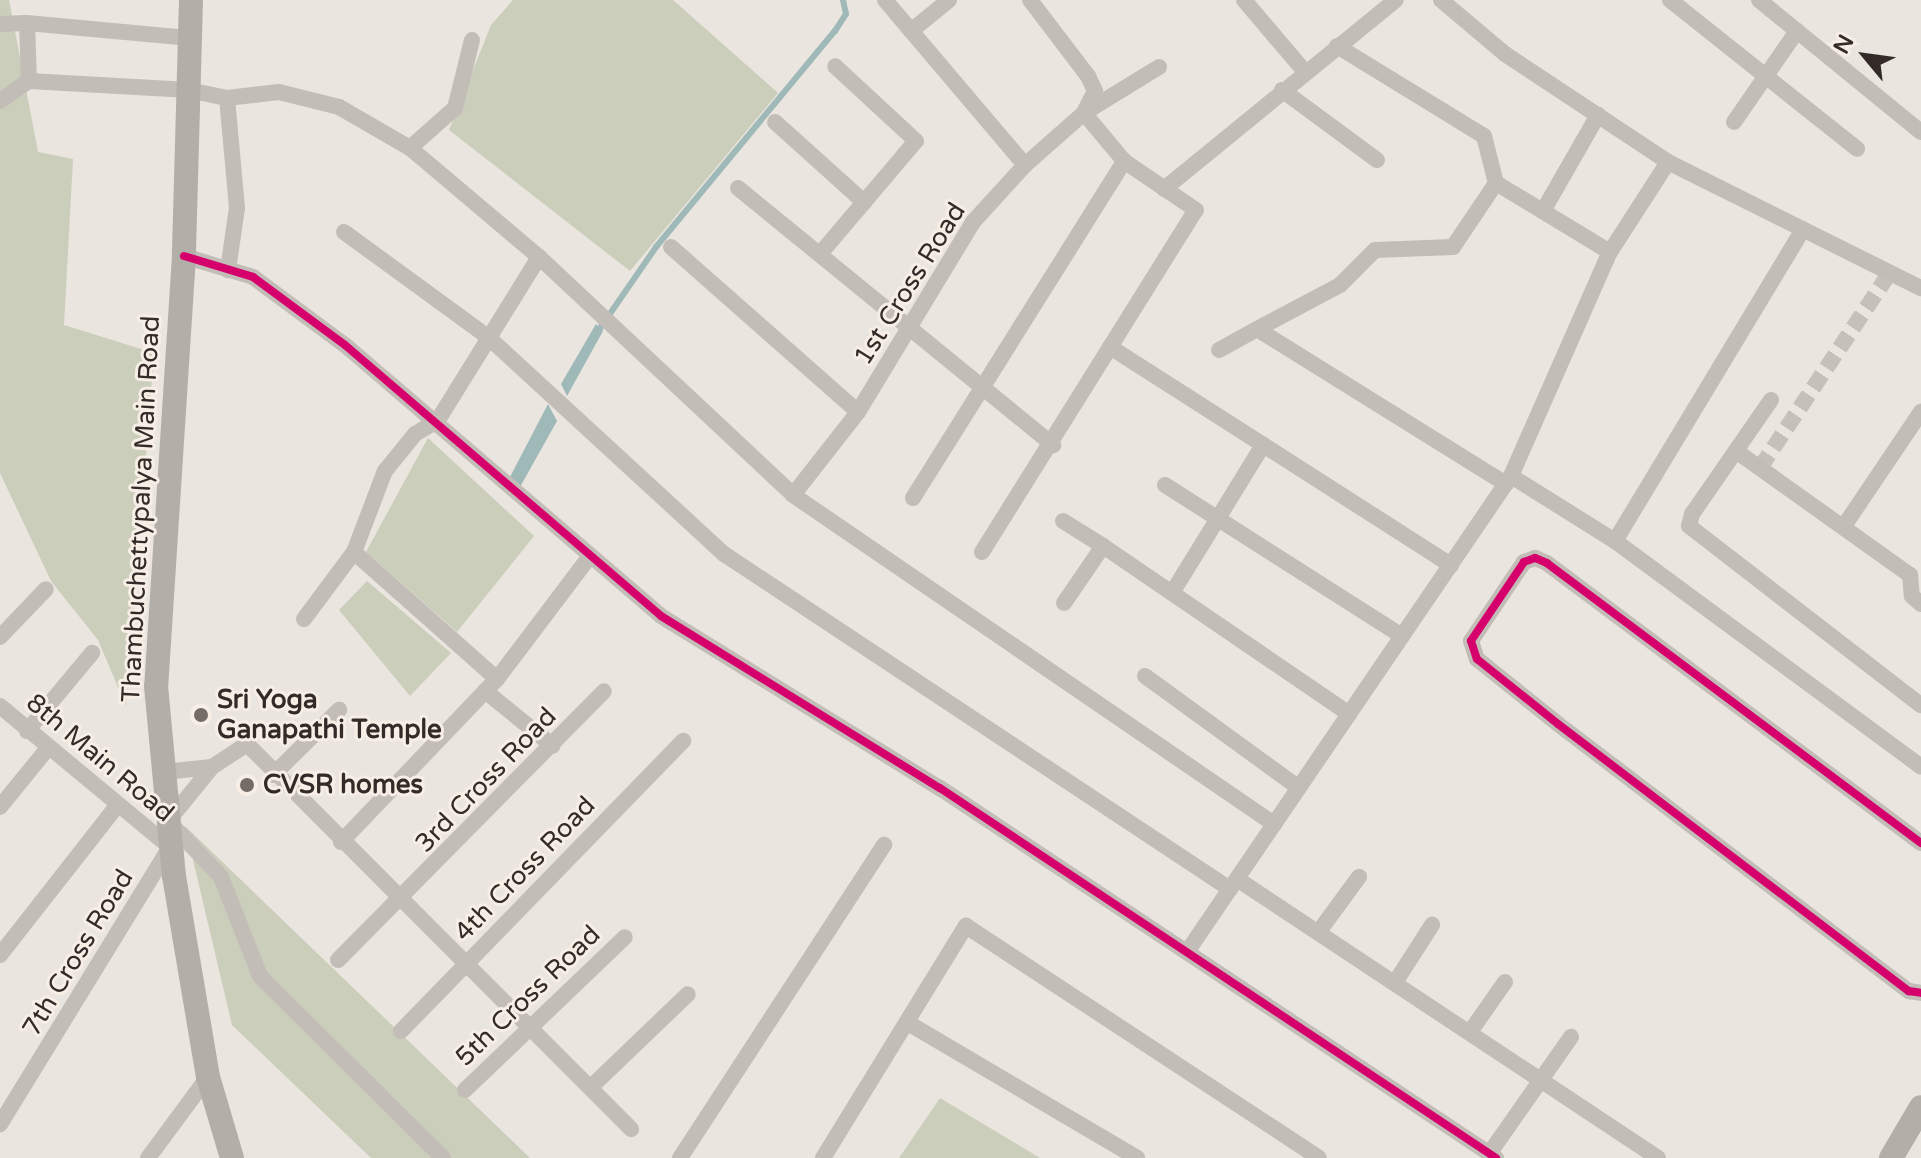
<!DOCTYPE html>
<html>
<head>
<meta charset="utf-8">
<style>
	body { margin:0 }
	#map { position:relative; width:1921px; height:1158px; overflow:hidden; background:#eae5df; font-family:"Varela Round",sans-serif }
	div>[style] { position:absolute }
	.green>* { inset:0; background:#cbceba }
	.water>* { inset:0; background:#9eb9b8 }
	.stream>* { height:6px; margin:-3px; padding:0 3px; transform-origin:3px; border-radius:3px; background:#9eb9b8 }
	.minor-tunnel>* { height:16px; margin-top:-8px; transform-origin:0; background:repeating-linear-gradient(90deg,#c5c0ba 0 16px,transparent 0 24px) }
	.minor>* { height:16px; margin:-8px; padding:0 8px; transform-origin:8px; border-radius:8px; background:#c3bdb8 }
	.secondary>* { height:24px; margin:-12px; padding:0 12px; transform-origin:12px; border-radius:12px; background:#b4aea9 }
	.cycleway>* { height:8px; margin:-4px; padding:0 4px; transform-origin:4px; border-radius:4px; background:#d6006c }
	.dots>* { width:22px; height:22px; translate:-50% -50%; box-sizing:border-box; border:4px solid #f7efe6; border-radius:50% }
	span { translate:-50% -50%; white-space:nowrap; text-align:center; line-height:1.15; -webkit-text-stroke:6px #f7efe6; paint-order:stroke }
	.street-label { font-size:26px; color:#332b27 }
	.poi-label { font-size:26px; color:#332b27; font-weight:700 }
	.left { translate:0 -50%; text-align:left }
	.north { position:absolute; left:1825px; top:16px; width:80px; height:80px; -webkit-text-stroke:6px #f7efe6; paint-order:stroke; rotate:299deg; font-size:22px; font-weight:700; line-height:32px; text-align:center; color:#332b27 }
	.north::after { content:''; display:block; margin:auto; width:28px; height:36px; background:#332b27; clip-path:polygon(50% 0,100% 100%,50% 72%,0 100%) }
</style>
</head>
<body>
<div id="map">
	<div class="green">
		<div style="clip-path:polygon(0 0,9px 0,38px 152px,73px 159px,64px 325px,154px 353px,126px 706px,98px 640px,51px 581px,0 473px)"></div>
		<div style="clip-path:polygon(513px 0,673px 0,778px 93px,630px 271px,449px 130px,491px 25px)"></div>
		<div style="clip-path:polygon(428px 438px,534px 536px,457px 632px,366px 552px)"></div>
		<div style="clip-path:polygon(367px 581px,451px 653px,410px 696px,339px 610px)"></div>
		<div style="clip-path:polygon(185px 826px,530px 1158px,371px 1158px,232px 1025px)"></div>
		<div style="clip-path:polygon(940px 1098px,1040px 1158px,899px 1158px)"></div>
	</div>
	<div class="water">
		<div style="clip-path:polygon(596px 324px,603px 331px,567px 396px,561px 384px)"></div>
		<div style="clip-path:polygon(548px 404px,557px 421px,520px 487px,510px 477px)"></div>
	</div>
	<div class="stream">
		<div style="left:596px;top:334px;width:106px;rotate:-55.4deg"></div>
		<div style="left:656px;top:247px;width:281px;rotate:-50.4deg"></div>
		<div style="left:835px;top:31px;width:20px;rotate:-57deg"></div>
		<div style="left:846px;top:14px;width:14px;rotate:-102deg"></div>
	</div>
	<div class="minor-tunnel">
		<div style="left:1760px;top:468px;width:235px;rotate:-56.4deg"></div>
	</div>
	<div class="minor">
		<div style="left:885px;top:0;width:216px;rotate:49.7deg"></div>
		<div style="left:1030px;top:0;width:96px;rotate:52.7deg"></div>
		<div style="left:1088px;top:76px;width:17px;rotate:65deg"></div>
		<div style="left:1095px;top:91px;width:22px;rotate:117deg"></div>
		<div style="left:1244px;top:0;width:94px;rotate:49.7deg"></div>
		<div style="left:1441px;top:0;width:84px;rotate:40.2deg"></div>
		<div style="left:1505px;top:54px;width:196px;rotate:33.5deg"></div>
		<div style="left:1668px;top:162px;width:283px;rotate:26.5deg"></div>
		<div style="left:1670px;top:0;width:239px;rotate:38.5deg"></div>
		<div style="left:1759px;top:0;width:209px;rotate:39.2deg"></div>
		<div style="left:27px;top:23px;width:164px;rotate:5.3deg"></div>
		<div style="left:0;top:24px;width:27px;rotate:-2deg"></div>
		<div style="left:27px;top:23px;width:58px;rotate:88deg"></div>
		<div style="left:911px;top:31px;width:49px;rotate:-39.2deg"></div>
		<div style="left:472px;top:40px;width:70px;rotate:104deg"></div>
		<div style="left:455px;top:108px;width:60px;rotate:138.4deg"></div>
		<div style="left:410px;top:148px;width:169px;rotate:40.2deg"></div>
		<div style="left:539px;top:257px;width:348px;rotate:43.1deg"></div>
		<div style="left:793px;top:495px;width:583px;rotate:34.37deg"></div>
		<div style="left:1337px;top:46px;width:172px;rotate:31.5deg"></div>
		<div style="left:1484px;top:136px;width:49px;rotate:75.7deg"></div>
		<div style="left:1282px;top:90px;width:118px;rotate:36.4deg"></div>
		<div style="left:227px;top:98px;width:110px;rotate:84.8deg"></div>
		<div style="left:237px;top:208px;width:63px;rotate:98.3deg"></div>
		<div style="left:0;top:101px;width:35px;rotate:-35deg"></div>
		<div style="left:29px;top:81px;width:160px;rotate:3.2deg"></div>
		<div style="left:189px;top:90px;width:39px;rotate:12deg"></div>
		<div style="left:227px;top:98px;width:52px;rotate:-6.6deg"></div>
		<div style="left:279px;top:92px;width:62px;rotate:14deg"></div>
		<div style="left:339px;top:107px;width:82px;rotate:30deg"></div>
		<div style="left:775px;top:122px;width:120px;rotate:42deg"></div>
		<div style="left:1734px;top:122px;width:111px;rotate:-55.3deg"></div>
		<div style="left:738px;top:188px;width:407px;rotate:39.2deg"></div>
		<div style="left:1164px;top:189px;width:299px;rotate:-39.2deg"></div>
		<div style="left:1543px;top:211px;width:111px;rotate:-60.2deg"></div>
		<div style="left:344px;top:232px;width:178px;rotate:36.1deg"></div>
		<div style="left:488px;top:337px;width:321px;rotate:42.6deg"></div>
		<div style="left:724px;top:554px;width:607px;rotate:33.51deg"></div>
		<div style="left:671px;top:247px;width:249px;rotate:41.4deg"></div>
		<div style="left:820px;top:254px;width:148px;rotate:-49.7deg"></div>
		<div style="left:916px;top:141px;width:110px;rotate:-137.2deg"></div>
		<div style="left:184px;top:256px;width:72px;rotate:16.9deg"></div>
		<div style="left:253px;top:277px;width:114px;rotate:36.5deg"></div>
		<div style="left:345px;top:345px;width:416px;rotate:40.6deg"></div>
		<div style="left:661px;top:616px;width:328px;rotate:31.7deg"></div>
		<div style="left:940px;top:788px;width:668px;rotate:33.64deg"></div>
		<div style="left:1110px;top:347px;width:405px;rotate:32.6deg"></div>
		<div style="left:1219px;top:350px;width:43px;rotate:-28.9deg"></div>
		<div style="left:1771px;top:400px;width:139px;rotate:124.7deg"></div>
		<div style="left:1692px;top:514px;width:12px;rotate:104deg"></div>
		<div style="left:1689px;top:526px;width:293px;rotate:37.7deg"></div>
		<div style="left:1736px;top:451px;width:214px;rotate:35.5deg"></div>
		<div style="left:1910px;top:575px;width:21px;rotate:85deg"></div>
		<div style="left:1912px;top:596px;width:12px;rotate:42deg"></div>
		<div style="left:1511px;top:476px;width:123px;rotate:32deg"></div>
		<div style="left:1615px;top:541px;width:380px;rotate:36.4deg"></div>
		<div style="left:1506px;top:484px;width:293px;rotate:-148.1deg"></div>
		<div style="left:1257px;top:329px;width:94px;rotate:-27.9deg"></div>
		<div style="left:1340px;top:285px;width:49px;rotate:-45deg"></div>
		<div style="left:1375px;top:250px;width:78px;rotate:-2.2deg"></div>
		<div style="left:1453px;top:247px;width:77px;rotate:-56.1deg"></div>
		<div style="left:1496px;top:183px;width:133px;rotate:31.2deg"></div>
		<div style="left:1610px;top:252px;width:107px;rotate:-57.2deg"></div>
		<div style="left:1165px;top:485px;width:281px;rotate:32.5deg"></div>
		<div style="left:793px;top:495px;width:105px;rotate:-51.9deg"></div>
		<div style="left:858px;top:412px;width:222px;rotate:-58.8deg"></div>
		<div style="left:973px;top:222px;width:77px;rotate:-47.6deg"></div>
		<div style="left:1025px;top:165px;width:79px;rotate:-41.4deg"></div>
		<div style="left:1084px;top:113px;width:88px;rotate:-31.5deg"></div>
		<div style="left:913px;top:498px;width:398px;rotate:-57.9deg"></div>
		<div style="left:1063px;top:521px;width:47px;rotate:32deg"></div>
		<div style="left:1103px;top:546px;width:69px;rotate:124.4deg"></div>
		<div style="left:1844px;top:526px;width:138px;rotate:-56deg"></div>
		<div style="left:1615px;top:541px;width:364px;rotate:-58.9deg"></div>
		<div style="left:1103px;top:546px;width:298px;rotate:34.3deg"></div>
		<div style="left:982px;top:552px;width:403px;rotate:-58deg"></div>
		<div style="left:1196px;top:210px;width:87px;rotate:-145.8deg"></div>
		<div style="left:1124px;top:161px;width:62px;rotate:-129.8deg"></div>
		<div style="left:1172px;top:593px;width:174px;rotate:-58.4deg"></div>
		<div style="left:304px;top:619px;width:84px;rotate:-53.3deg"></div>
		<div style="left:0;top:637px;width:66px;rotate:-46.2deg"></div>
		<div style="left:1145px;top:676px;width:190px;rotate:36deg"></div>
		<div style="left:497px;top:679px;width:191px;rotate:-138.4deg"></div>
		<div style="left:354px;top:552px;width:87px;rotate:-69.1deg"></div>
		<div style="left:385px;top:471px;width:48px;rotate:-51deg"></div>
		<div style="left:415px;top:434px;width:27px;rotate:-31deg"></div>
		<div style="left:438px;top:420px;width:192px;rotate:-58.2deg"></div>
		<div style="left:485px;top:691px;width:87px;rotate:39deg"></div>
		<div style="left:0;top:706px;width:221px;rotate:39.7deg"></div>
		<div style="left:170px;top:847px;width:325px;rotate:121.5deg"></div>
		<div style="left:27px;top:731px;width:102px;rotate:-50.2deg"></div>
		<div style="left:164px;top:772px;width:48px;rotate:-5.9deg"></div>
		<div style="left:273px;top:775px;width:93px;rotate:-44.6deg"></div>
		<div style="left:0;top:807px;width:76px;rotate:-50.9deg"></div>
		<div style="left:341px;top:842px;width:226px;rotate:-46.3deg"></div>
		<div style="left:497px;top:679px;width:154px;rotate:-52.9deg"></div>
		<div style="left:1921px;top:843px;width:467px;rotate:-143.2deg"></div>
		<div style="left:1547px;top:563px;width:13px;rotate:-157deg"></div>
		<div style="left:1535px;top:558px;width:12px;rotate:160deg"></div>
		<div style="left:1524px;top:562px;width:95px;rotate:123.9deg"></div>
		<div style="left:1471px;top:641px;width:19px;rotate:72deg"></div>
		<div style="left:1477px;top:659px;width:104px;rotate:38.7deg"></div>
		<div style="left:1558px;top:724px;width:441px;rotate:37.3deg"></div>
		<div style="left:1909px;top:991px;width:12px;rotate:9deg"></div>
		<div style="left:1237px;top:879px;width:505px;rotate:33.53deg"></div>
		<div style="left:1320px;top:930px;width:66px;rotate:-53.7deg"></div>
		<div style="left:1187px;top:952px;width:576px;rotate:-55.76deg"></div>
		<div style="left:1511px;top:476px;width:245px;rotate:-66.2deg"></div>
		<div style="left:0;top:955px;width:189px;rotate:-51.9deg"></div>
		<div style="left:338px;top:960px;width:378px;rotate:-45.3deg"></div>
		<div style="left:1396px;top:981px;width:67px;rotate:-57.3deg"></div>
		<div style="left:908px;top:1023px;width:266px;rotate:30.5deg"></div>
		<div style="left:401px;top:1031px;width:405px;rotate:-45.8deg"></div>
		<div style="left:1470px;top:1032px;width:61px;rotate:-55deg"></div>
		<div style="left:591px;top:1087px;width:134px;rotate:-43.8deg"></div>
		<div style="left:465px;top:1090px;width:221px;rotate:-43.7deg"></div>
		<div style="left:1489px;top:1154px;width:143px;rotate:-55deg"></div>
		<div style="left:148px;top:1158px;width:101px;rotate:-53.5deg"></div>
		<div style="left:443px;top:1158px;width:258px;rotate:-135.2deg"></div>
		<div style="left:260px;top:976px;width:106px;rotate:-111.5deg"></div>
		<div style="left:221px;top:877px;width:77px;rotate:-133.4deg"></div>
		<div style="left:168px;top:821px;width:70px;rotate:-50.8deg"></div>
		<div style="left:212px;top:767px;width:42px;rotate:-33.3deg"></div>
		<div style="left:247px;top:744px;width:544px;rotate:45.07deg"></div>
		<div style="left:680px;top:1158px;width:374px;rotate:-56.9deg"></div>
		<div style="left:823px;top:1158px;width:273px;rotate:-58.4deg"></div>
		<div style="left:966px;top:926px;width:422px;rotate:33.3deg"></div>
	</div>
	<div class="secondary">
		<div style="left:191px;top:0;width:256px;rotate:91.6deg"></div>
		<div style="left:184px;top:256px;width:431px;rotate:93.7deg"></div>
		<div style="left:156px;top:686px;width:191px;rotate:84.6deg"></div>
		<div style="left:174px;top:876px;width:204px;rotate:80.4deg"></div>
		<div style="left:208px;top:1077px;width:84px;rotate:73.5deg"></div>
		<div style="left:1891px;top:1158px;width:59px;rotate:-59.5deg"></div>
	</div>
	<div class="cycleway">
		<div style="left:184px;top:256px;width:72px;rotate:16.9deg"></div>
		<div style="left:253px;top:277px;width:114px;rotate:36.5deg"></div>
		<div style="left:345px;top:345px;width:416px;rotate:40.6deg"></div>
		<div style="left:661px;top:616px;width:328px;rotate:31.7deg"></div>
		<div style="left:940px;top:788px;width:668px;rotate:33.64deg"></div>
		<div style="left:1921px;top:843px;width:467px;rotate:-143.2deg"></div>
		<div style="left:1547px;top:563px;width:13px;rotate:-157deg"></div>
		<div style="left:1535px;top:558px;width:12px;rotate:160deg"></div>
		<div style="left:1524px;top:562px;width:95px;rotate:123.9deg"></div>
		<div style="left:1471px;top:641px;width:19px;rotate:72deg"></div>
		<div style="left:1477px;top:659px;width:104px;rotate:38.7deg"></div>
		<div style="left:1558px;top:724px;width:441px;rotate:37.3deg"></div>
		<div style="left:1909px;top:991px;width:12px;rotate:9deg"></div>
	</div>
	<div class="dots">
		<div style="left:201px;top:715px;background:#736c67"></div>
		<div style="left:247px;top:785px;background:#736c67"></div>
	</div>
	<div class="street-label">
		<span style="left:910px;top:284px;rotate:-58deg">1st Cross Road</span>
		<span style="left:141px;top:509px;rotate:-87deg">Thambuchettypalya Main Road</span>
		<span style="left:100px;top:758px;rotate:40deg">8th Main Road</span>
		<span style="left:486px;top:780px;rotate:-46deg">3rd Cross Road</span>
		<span style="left:525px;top:869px;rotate:-46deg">4th Cross Road</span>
		<span style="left:78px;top:953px;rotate:-59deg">7th Cross Road</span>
		<span style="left:528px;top:996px;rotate:-44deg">5th Cross Road</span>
	</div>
	<div class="poi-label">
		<span class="left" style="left:217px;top:715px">Sri Yoga<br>Ganapathi Temple</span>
		<span class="left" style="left:263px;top:785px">CVSR homes</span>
	</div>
	<div class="north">N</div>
</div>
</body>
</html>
